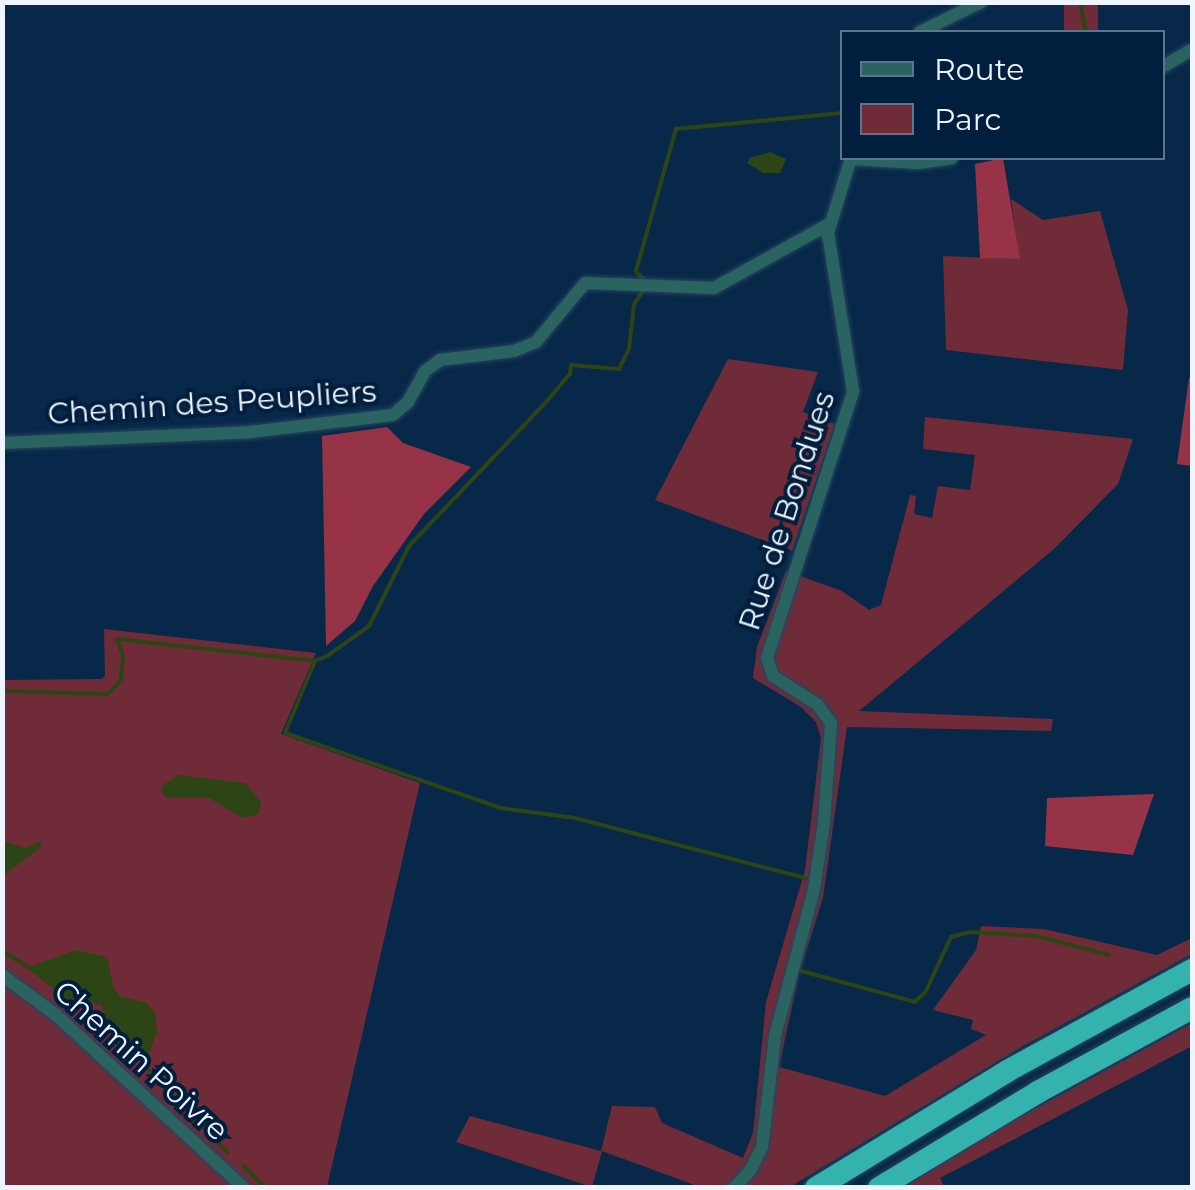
<!DOCTYPE html>
<html>
<head>
<meta charset="utf-8">
<style>
	body { margin:0 }
	#map { position:relative; width:1195px; height:1190px; overflow:hidden; background:#072848; font-family:Montserrat,sans-serif }
	div>[style] { position:absolute }
	.green>* { inset:0; background:#6f2c38; transform-origin:0 0 }
	.forest>* { inset:0; background:#963347 }
	.water>* { inset:0; background:#2d4514 }
	.stream>* { height:4px; margin:-2px; padding:0 2px; transform-origin:2px; border-radius:2px; background:#2d4514 }
	.roads { filter:drop-shadow(0 0 2px #274561) drop-shadow(0 0 2px #274561) }
	.street>* { height:12px; margin:-6px; padding:0 6px; transform-origin:6px; border-radius:6px; background:#2a6461 }
	.highway>* { height:22px; margin:-11px; padding:0 11px; transform-origin:11px; border-radius:11px; background:#34b2ae }
	span { translate:-50% -50%; white-space:nowrap; text-align:center; line-height:1.15; -webkit-text-stroke:8px #001e3d; paint-order:stroke }
	.street-label { font-size:30px; color:#eef5fe }
	.frame { position:absolute; inset:0; border:5px solid #eef5fe; pointer-events:none }
	.legend { position:absolute; left:840px; top:30px; width:325px; height:130px; box-sizing:border-box; background:#001e3d; border:2px solid #5f748a; margin:0; padding:12px 18px; list-style:none; font-size:30px; color:#eef5fe }
	.legend li { display:flex; align-items:center; gap:20px; height:50px }
	.legend b { width:50px; border:2px solid #5f748a }
</style>
</head>
<body>
<div id="map">
	<div class="green">
		<div style="left:1064px;top:3px;width:34px;height:29px"></div>
		<div style="clip-path:polygon(1011px 199px,1043px 220px,1100px 211px,1128px 310px,1123px 370px,946px 350px,943px 256px,1019px 259px)"></div>
		<div style="clip-path:polygon(728px 359px,818px 372px,803px 412px,835px 424px,792px 551px,655px 500px)"></div>
		<div style="clip-path:polygon(925px 417px,1133px 439px,1118px 484px,1054px 549px,859px 711px,1053px 719px,1051px 731px,847px 727px,823px 898px,799px 973px,779px 1067px,885px 1096px,986px 1035px,971px 1029px,973px 1020px,933px 1010px,976px 950px,981px 926px,1044px 929px,1157px 955px,1192px 938px,1192px 954px,1023px 1046px,790px 1187px,700px 1187px,602px 1151px,592px 1187px,456px 1142px,470px 1116px,601px 1151px,612px 1106px,655px 1107px,662px 1123px,743px 1158px,753px 1133px,766px 1002px,805px 870px,821px 738px,816px 722px,801px 707px,753px 678px,757px 647px,786px 571px,842px 591px,869px 610px,881px 605px,910px 495px,916px 496px,914px 514px,932px 518px,938px 486px,970px 490px,975px 455px,923px 449px)"></div>
		<div style="clip-path:polygon(104px 629px,316px 653px,281px 734px,420px 783px,327px 1187px,3px 1187px,2px 680px,101px 679px,105px 676px)"></div>
		<div style="clip-path:polygon(1192px 1023px,1192px 1046px,940px 1178px,944px 1187px,903px 1188px,992px 1132px)"></div>
	</div>
	<div class="forest">
		<div style="clip-path:polygon(1003px 158px,1020px 259px,980px 258px,975px 164px)"></div>
		<div style="clip-path:polygon(1189px 378px,1192px 378px,1192px 466px,1177px 464px)"></div>
		<div style="clip-path:polygon(387px 427px,403px 443px,471px 467px,424px 514px,373px 586px,355px 621px,326px 646px,322px 436px)"></div>
		<div style="clip-path:polygon(1154px 794px,1133px 855px,1045px 846px,1047px 798px)"></div>
	</div>
	<div class="water">
		<div style="clip-path:polygon(770px 152px,786px 159px,780px 173px,763px 173px,747px 163px,750px 158px)"></div>
		<div style="clip-path:polygon(178px 775px,245px 783px,261px 802px,259px 814px,242px 818px,209px 798px,167px 798px,161px 792px,163px 785px)"></div>
		<div style="clip-path:polygon(42px 840px,40px 848px,3px 876px,3px 841px,26px 848px)"></div>
		<div style="clip-path:polygon(76px 950px,107px 957px,114px 989px,120px 996px,147px 1003px,155px 1013px,157px 1031px,145px 1066px,115px 1040px,101px 1005px,69px 1000px,26px 968px)"></div>
	</div>
	<div class="stream">
		<div style="left:1080px;top:2px;width:31px;rotate:79deg"></div>
		<div style="left:645px;top:281px;width:13px;rotate:-132deg"></div>
		<div style="left:636px;top:271px;width:148px;rotate:-74.3deg"></div>
		<div style="left:676px;top:129px;width:167px;rotate:-5.5deg"></div>
		<div style="left:315px;top:661px;width:78px;rotate:112.6deg"></div>
		<div style="left:285px;top:733px;width:228px;rotate:19.2deg"></div>
		<div style="left:500px;top:808px;width:76px;rotate:7.6deg"></div>
		<div style="left:575px;top:818px;width:239px;rotate:14.6deg"></div>
		<div style="left:2px;top:691px;width:106px;rotate:1.6deg"></div>
		<div style="left:108px;top:694px;width:19px;rotate:-47deg"></div>
		<div style="left:121px;top:680px;width:24px;rotate:-85deg"></div>
		<div style="left:123px;top:656px;width:18px;rotate:-109deg"></div>
		<div style="left:117px;top:639px;width:199px;rotate:6.3deg"></div>
		<div style="left:315px;top:661px;width:13px;rotate:-23deg"></div>
		<div style="left:327px;top:656px;width:52px;rotate:-35.5deg"></div>
		<div style="left:369px;top:626px;width:89px;rotate:-63.4deg"></div>
		<div style="left:409px;top:546px;width:200px;rotate:-46.4deg"></div>
		<div style="left:547px;top:401px;width:35px;rotate:-50deg"></div>
		<div style="left:570px;top:374px;width:9px;rotate:-84deg"></div>
		<div style="left:571px;top:365px;width:48px;rotate:4.8deg"></div>
		<div style="left:619px;top:369px;width:22px;rotate:-63deg"></div>
		<div style="left:629px;top:349px;width:45px;rotate:-83.7deg"></div>
		<div style="left:634px;top:304px;width:16px;rotate:-55deg"></div>
		<div style="left:2px;top:951px;width:29px;rotate:31deg"></div>
		<div style="left:798px;top:970px;width:121px;rotate:15.3deg"></div>
		<div style="left:915px;top:1002px;width:16px;rotate:-45deg"></div>
		<div style="left:926px;top:991px;width:60px;rotate:-65.2deg"></div>
		<div style="left:951px;top:937px;width:20px;rotate:-15deg"></div>
		<div style="left:970px;top:932px;width:66px;rotate:3.5deg"></div>
		<div style="left:1036px;top:936px;width:75px;rotate:14.6deg"></div>
		<div style="left:145px;top:1066px;width:119px;rotate:46.4deg"></div>
		<div style="left:244px;top:1166px;width:30px;rotate:46deg"></div>
	</div>
	<div class="roads">
		<div class="street">
			<div style="left:920px;top:32px;width:68px;rotate:-26.2deg"></div>
			<div style="left:1162px;top:67px;width:34px;rotate:-30deg"></div>
			<div style="left:851px;top:159px;width:67px;rotate:3.4deg"></div>
			<div style="left:918px;top:163px;width:34px;rotate:-8deg"></div>
			<div style="left:2px;top:443px;width:248px;rotate:-2.5deg"></div>
			<div style="left:250px;top:432px;width:144px;rotate:-6.8deg"></div>
			<div style="left:393px;top:415px;width:20px;rotate:-41deg"></div>
			<div style="left:408px;top:402px;width:35px;rotate:-61deg"></div>
			<div style="left:425px;top:371px;width:19px;rotate:-36deg"></div>
			<div style="left:440px;top:360px;width:75px;rotate:-6.9deg"></div>
			<div style="left:514px;top:351px;width:24px;rotate:-22deg"></div>
			<div style="left:536px;top:342px;width:77px;rotate:-50.3deg"></div>
			<div style="left:585px;top:283px;width:129px;rotate:2.2deg"></div>
			<div style="left:714px;top:288px;width:132px;rotate:-29.1deg"></div>
			<div style="left:2px;top:975px;width:67px;rotate:36.5deg"></div>
			<div style="left:56px;top:1015px;width:255px;rotate:42.6deg"></div>
			<div style="left:734px;top:1188px;width:23px;rotate:-47deg"></div>
			<div style="left:750px;top:1171px;width:27px;rotate:-63deg"></div>
			<div style="left:762px;top:1147px;width:112px;rotate:-83.3deg"></div>
			<div style="left:775px;top:1036px;width:152px;rotate:-75.1deg"></div>
			<div style="left:814px;top:889px;width:67px;rotate:-81.4deg"></div>
			<div style="left:824px;top:823px;width:100px;rotate:-86deg"></div>
			<div style="left:831px;top:723px;width:22px;rotate:-126deg"></div>
			<div style="left:818px;top:705px;width:54px;rotate:-147.2deg"></div>
			<div style="left:773px;top:676px;width:19px;rotate:-108deg"></div>
			<div style="left:767px;top:658px;width:281px;rotate:-72.1deg"></div>
			<div style="left:853px;top:391px;width:160px;rotate:-99deg"></div>
			<div style="left:828px;top:233px;width:78px;rotate:-73deg"></div>
		</div>
		<div class="highway">
			<div style="left:816px;top:1188px;width:226px;rotate:-31.4deg"></div>
			<div style="left:1009px;top:1070px;width:209px;rotate:-28.7deg"></div>
			<div style="left:879px;top:1188px;width:186px;rotate:-31.1deg"></div>
			<div style="left:1038px;top:1092px;width:175px;rotate:-28.6deg"></div>
		</div>
	</div>
	<div class="street-label">
		<span style="left:212px;top:403px;rotate:-4deg">Chemin des Peupliers</span>
		<span style="left:787px;top:511px;rotate:-72deg">Rue de Bondues</span>
		<span style="left:141px;top:1061px;rotate:42deg">Chemin Poivre</span>
	</div>
	<div class="frame"></div>
	<ul class="legend">
	<li><b style="height:12px;background:#2a6461"></b>Route</li>
	<li><b style="height:28px;background:#6f2c38"></b>Parc</li>
	</ul>
</div>
</body>
</html>
